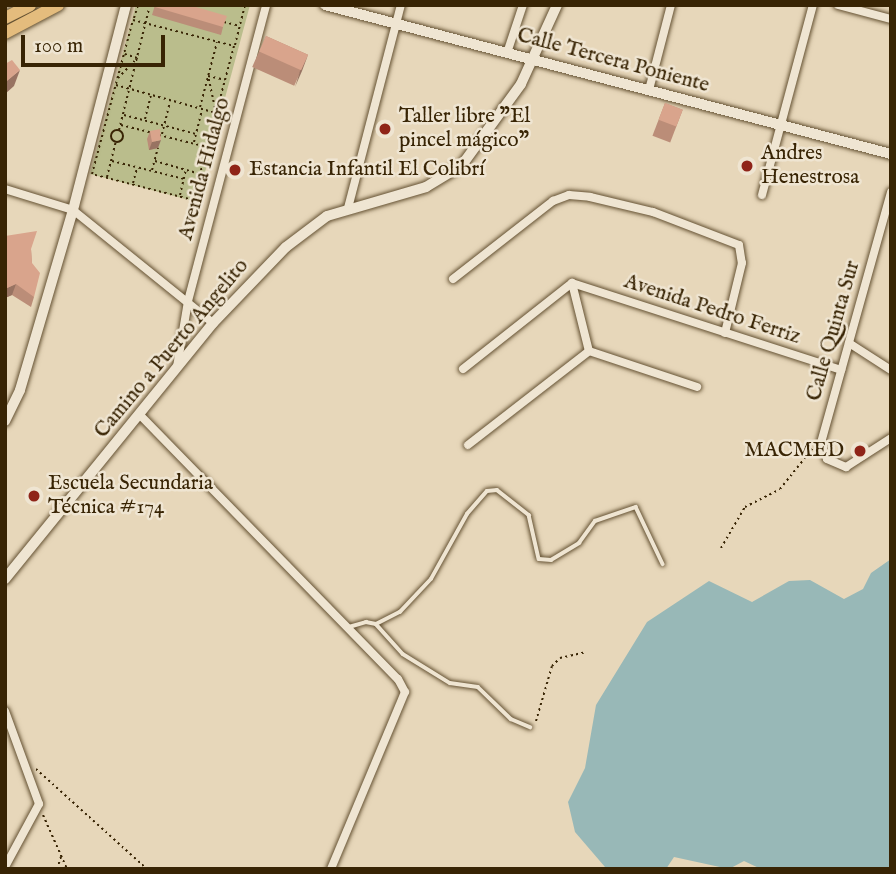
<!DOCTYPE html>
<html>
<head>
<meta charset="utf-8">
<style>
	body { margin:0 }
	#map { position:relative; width:896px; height:874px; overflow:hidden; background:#e7d7ba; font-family:"IM FELL English",serif }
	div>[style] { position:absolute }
	.green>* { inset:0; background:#babd8c }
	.water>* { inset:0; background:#98b8b7 }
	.path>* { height:2px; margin-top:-1px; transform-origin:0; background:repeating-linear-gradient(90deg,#382404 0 2px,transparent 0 5.5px) }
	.path>.ring { margin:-1px; padding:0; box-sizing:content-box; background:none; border:2px solid #382404; border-radius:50% }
	.roads { filter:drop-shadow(0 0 2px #645132) drop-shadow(0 0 2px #645132) }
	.service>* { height:3.5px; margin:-1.75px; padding:0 1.75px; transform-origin:1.75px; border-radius:1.75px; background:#efe5d2 }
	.minor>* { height:8px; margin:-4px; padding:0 4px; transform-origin:4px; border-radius:4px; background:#efe5d2 }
	.tertiary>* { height:10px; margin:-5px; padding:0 5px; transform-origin:5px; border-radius:5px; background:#efe5d2 }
	.trunk>* { height:12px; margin:-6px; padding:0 6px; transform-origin:6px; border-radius:6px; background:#e4bc7d }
	.wall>* { inset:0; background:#bb8d78; transform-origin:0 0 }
	.shaded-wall>* { inset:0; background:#987362 }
	.building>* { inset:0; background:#d9a48c; transform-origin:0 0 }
	.dots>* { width:19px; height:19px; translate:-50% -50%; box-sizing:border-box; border:4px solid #efe5d2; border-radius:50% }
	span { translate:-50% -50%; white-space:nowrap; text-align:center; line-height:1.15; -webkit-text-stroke:5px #efe5d2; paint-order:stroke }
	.street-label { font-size:21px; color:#382404 }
	.poi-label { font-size:21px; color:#382404 }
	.left { translate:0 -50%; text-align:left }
	.right { translate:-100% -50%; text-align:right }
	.frame { position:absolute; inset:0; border:7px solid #382404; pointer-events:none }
	.scale { position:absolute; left:21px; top:35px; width:144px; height:32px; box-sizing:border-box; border:4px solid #382404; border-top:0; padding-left:9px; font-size:21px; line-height:24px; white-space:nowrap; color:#382404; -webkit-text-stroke:5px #efe5d2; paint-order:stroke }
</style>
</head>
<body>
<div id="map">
	<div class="green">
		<div style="clip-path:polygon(136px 5px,250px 5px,197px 202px,90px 174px)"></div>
	</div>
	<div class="water">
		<div style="clip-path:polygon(891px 559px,891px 869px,761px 869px,744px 861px,729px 869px,674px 857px,666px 869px,605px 867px,575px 832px,568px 802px,585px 768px,596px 705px,647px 622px,709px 581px,752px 602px,789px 581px,810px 580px,844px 599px,863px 589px,871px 573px)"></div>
	</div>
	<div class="path">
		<div style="left:134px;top:18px;width:14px;rotate:-73deg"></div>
		<div style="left:133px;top:20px;width:104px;rotate:14.4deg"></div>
		<div style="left:234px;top:46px;width:159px;rotate:104.9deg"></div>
		<div style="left:193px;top:200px;width:104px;rotate:-165.6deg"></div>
		<div style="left:92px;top:174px;width:159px;rotate:-75.1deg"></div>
		<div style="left:224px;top:22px;width:16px;rotate:14deg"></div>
		<div style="left:235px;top:45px;width:41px;rotate:-76deg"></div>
		<div style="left:118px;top:78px;width:28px;rotate:-46deg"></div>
		<div style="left:137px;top:58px;width:13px;rotate:-162deg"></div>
		<div style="left:116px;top:85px;width:104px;rotate:15.6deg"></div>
		<div style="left:216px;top:113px;width:38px;rotate:-102deg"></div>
		<div style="left:208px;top:76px;width:17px;rotate:13deg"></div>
		<div style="left:200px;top:107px;width:67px;rotate:-75.3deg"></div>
		<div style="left:124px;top:115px;width:74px;rotate:14.8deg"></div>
		<div style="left:145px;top:119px;width:25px;rotate:-76deg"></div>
		<div style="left:121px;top:125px;width:30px;rotate:14deg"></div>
		<div class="ring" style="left:111px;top:130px;width:10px;height:10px"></div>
		<div style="left:119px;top:130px;width:129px;rotate:-76.1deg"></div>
		<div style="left:162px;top:134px;width:33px;rotate:-76deg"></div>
		<div style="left:159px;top:135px;width:49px;rotate:14deg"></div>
		<div style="left:194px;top:142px;width:32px;rotate:-76deg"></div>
		<div style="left:112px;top:161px;width:74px;rotate:14deg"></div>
		<div style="left:155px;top:161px;width:47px;rotate:16.1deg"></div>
		<div style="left:152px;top:170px;width:23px;rotate:-75deg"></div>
		<div style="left:107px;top:177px;width:36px;rotate:-76deg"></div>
		<div style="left:133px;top:183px;width:16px;rotate:-75deg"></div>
		<div style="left:180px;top:195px;width:26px;rotate:-77deg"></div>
		<div style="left:721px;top:548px;width:48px;rotate:-59.7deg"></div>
		<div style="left:745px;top:507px;width:39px;rotate:-27deg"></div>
		<div style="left:780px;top:489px;width:53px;rotate:-51.2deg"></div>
		<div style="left:536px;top:721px;width:57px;rotate:-73.8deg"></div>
		<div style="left:552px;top:666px;width:11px;rotate:-45deg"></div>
		<div style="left:560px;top:658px;width:27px;rotate:-13deg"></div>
		<div style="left:36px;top:769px;width:149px;rotate:42deg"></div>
		<div style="left:43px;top:815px;width:59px;rotate:66deg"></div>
		<div style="left:57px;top:869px;width:13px;rotate:-72deg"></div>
	</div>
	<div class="roads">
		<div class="service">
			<div style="left:376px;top:624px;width:27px;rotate:-27deg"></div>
			<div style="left:400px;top:612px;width:45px;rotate:-46.8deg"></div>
			<div style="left:431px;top:579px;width:74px;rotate:-61deg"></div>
			<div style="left:467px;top:514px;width:30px;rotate:-49deg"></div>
			<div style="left:487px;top:491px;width:10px;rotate:-6deg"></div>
			<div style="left:497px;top:490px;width:41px;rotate:38deg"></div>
			<div style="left:529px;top:515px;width:45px;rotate:77.2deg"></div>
			<div style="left:539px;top:559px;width:12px;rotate:5deg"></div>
			<div style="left:551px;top:560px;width:33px;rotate:-31deg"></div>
			<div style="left:579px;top:543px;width:27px;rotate:-54deg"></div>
			<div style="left:595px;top:521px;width:43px;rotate:-18.9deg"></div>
			<div style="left:636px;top:507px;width:63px;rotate:64.7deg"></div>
			<div style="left:349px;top:627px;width:18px;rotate:-16deg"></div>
			<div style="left:366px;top:622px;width:10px;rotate:11deg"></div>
			<div style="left:376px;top:624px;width:40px;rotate:48deg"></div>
			<div style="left:403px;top:654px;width:55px;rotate:31.7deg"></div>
			<div style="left:450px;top:683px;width:28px;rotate:8deg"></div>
			<div style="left:478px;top:687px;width:46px;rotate:44.1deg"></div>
			<div style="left:511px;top:719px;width:21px;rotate:23deg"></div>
		</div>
		<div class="minor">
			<div style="left:838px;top:5px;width:55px;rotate:14.8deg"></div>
			<div style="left:507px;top:53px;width:51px;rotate:-71.6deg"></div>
			<div style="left:649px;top:90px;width:88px;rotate:-75.5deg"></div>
			<div style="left:5px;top:189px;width:71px;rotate:17.2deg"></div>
			<div style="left:73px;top:210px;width:180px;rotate:38.9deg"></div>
			<div style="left:891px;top:192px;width:261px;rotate:105.6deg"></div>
			<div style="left:821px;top:443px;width:17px;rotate:69deg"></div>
			<div style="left:827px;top:459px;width:21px;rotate:23deg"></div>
			<div style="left:846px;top:467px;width:54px;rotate:-32.8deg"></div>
			<div style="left:762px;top:195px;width:197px;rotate:-75deg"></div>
			<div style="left:348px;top:208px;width:210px;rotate:-75.4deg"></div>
			<div style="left:453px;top:279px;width:127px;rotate:-38deg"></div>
			<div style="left:553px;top:201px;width:17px;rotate:-21deg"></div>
			<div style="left:569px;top:195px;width:21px;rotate:5deg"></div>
			<div style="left:590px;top:197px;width:65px;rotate:13.4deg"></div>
			<div style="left:653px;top:212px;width:92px;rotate:21deg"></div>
			<div style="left:739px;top:245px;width:18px;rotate:81deg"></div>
			<div style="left:742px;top:263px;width:72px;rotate:103.7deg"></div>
			<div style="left:572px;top:283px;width:283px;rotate:17.9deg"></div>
			<div style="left:572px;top:283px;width:70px;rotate:76deg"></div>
			<div style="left:849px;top:343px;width:50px;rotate:32.7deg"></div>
			<div style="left:589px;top:351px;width:114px;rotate:18.4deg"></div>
			<div style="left:177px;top:367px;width:67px;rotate:-80.5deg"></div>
			<div style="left:188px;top:301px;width:306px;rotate:-75.2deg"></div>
			<div style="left:463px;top:369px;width:139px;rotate:-38.3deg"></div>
			<div style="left:140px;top:415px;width:369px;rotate:45.7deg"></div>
			<div style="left:398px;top:679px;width:15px;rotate:62deg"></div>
			<div style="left:405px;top:692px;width:192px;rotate:112.7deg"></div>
			<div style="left:468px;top:445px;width:153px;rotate:-37.8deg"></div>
			<div style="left:5px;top:711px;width:99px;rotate:69.9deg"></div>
			<div style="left:39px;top:804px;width:72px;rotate:118.4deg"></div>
		</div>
		<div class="tertiary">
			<div style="left:325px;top:5px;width:585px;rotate:14.75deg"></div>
			<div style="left:5px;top:421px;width:34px;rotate:-64deg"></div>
			<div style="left:20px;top:390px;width:188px;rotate:-73.6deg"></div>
			<div style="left:73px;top:210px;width:212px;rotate:-75.5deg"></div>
			<div style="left:5px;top:579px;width:330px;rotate:-50.9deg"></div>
			<div style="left:213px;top:323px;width:105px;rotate:-46.2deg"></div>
			<div style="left:286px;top:247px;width:51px;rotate:-37.1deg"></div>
			<div style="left:327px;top:216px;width:103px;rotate:-16.3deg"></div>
			<div style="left:426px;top:187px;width:42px;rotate:-31.4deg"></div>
			<div style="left:462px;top:165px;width:100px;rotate:-53.9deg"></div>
			<div style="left:521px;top:84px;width:87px;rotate:-65.5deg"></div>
		</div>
		<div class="trunk">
			<div style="left:5px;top:18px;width:28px;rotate:-27deg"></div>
			<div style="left:5px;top:33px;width:60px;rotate:-27.8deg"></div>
		</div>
	</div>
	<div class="wall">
		<div style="clip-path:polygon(155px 5px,189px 5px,223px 27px,221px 35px,152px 15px)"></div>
		<div style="left:266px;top:36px;width:46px;height:34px;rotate:24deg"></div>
		<div style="left:665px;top:103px;width:19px;height:35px;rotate:21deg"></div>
		<div style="clip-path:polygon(150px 131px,158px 148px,149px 150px,147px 139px)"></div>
		<div style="clip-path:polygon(5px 236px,31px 249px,34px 297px,31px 307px,12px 295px,5px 298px)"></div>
	</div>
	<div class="shaded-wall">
		<div style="clip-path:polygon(308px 55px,302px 71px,295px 87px,300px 71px)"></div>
		<div style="clip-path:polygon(20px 70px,14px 86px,5px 94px,5px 82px)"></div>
		<div style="clip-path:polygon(161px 140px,158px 148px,149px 150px,152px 142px)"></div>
		<div style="clip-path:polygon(16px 284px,12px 295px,5px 298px,5px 289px)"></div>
	</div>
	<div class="building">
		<div style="clip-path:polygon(155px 5px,189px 5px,227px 16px,223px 27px,155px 7px)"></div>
		<div style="left:266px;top:36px;width:46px;height:17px;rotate:24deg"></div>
		<div style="clip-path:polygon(12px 60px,20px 70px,7px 81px,5px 82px,5px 64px)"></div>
		<div style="left:665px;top:103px;width:19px;height:18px;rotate:21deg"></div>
		<div style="clip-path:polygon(160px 129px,161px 140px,152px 142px,150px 131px)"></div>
		<div style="clip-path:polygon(37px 231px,31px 249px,32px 263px,40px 273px,34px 297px,16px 284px,5px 289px,5px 236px)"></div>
	</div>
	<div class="dots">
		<div style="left:385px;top:129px;background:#8f2418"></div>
		<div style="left:747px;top:166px;background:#8f2418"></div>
		<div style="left:235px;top:170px;background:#8f2418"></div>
		<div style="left:860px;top:451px;background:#8f2418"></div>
		<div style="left:34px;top:496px;background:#8f2418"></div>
	</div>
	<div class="street-label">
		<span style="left:613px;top:61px;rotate:15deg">Calle Tercera Poniente</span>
		<span style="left:205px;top:169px;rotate:-75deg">Avenida Hidalgo</span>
		<span style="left:712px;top:310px;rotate:18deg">Avenida Pedro Ferriz</span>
		<span style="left:834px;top:331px;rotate:-74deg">Calle Quinta Sur</span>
		<span style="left:172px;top:349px;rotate:-50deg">Camino a Puerto Angelito</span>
	</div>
	<div class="poi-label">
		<span class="left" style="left:399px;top:129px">Taller libre "El<br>pincel mágico"</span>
		<span class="left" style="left:761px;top:166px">Andres<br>Henestrosa</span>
		<span class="left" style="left:249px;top:170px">Estancia Infantil El Colibrí</span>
		<span class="right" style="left:844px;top:451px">MACMED</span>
		<span class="left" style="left:48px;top:496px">Escuela Secundaria<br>Técnica #174</span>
	</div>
	<div class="frame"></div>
	<div class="scale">100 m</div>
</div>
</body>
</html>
